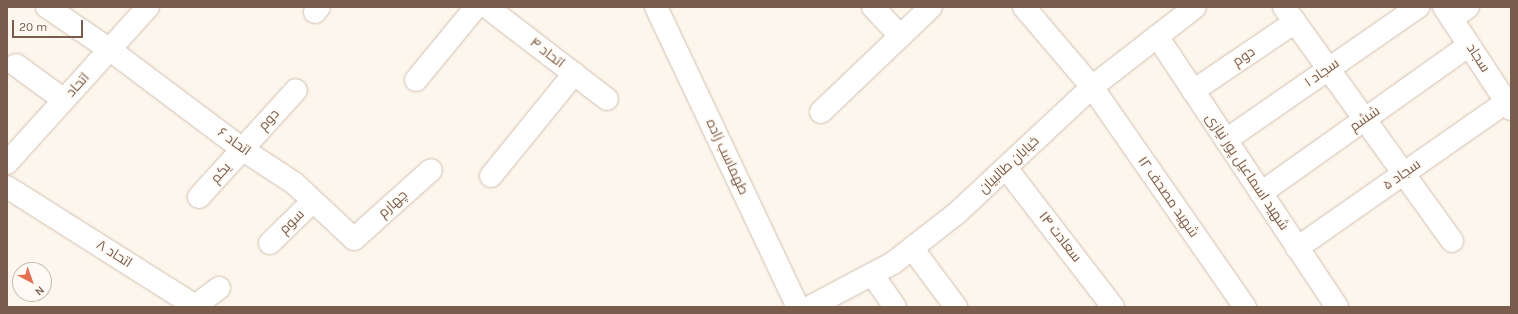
<!DOCTYPE html>
<html>
<head>
<meta charset="utf-8">
<style>
	body { margin:0 }
	#map { position:relative; width:1518px; height:314px; overflow:hidden; background:#fdf6ec; font-family:Karla,Cairo,sans-serif }
	div>[style] { position:absolute }
	.roads { filter:drop-shadow(0 0 1px #d1beb0) drop-shadow(0 0 1px #d1beb0) }
	.minor>* { height:22px; margin:-11px; padding:0 11px; transform-origin:11px; border-radius:11px; background:#fff }
	.secondary>* { height:22px; margin:-11px; padding:0 11px; transform-origin:11px; border-radius:11px; background:#fff }
	span { translate:-50% -50%; white-space:nowrap; text-align:center; line-height:1.15; -webkit-text-stroke:3px #fffaf3; paint-order:stroke }
	.street-label { font-size:14px; color:#7a5c4d }
	.frame { position:absolute; inset:0; border:8px solid #7a5c4d; pointer-events:none }
	.north { position:absolute; left:12px; top:262px; width:40px; height:40px; box-sizing:border-box; background:#fffaf3; border:1px solid #cabbb1; border-radius:50%; rotate:139deg; font-size:11px; font-weight:700; line-height:16px; text-align:center; color:#7a5c4d }
	.north::after { content:''; display:block; margin:auto; width:14px; height:18px; background:#e76f51; clip-path:polygon(50% 0,100% 100%,50% 72%,0 100%) }
	.scale { position:absolute; left:12px; top:20px; width:71px; height:18px; box-sizing:border-box; border:2px solid #7a5c4d; border-top:0; padding-left:5px; font-size:12px; line-height:14px; white-space:nowrap; color:#7a5c4d; -webkit-text-stroke:3px #fffaf3; paint-order:stroke }
</style>
</head>
<body>
<div id="map">
	<div class="roads">
		<div class="minor">
			<div style="left:47px;top:7px;width:75px;rotate:34.1deg"></div>
			<div style="left:109px;top:49px;width:166px;rotate:36.9deg"></div>
			<div style="left:242px;top:149px;width:62px;rotate:33.2deg"></div>
			<div style="left:294px;top:183px;width:82px;rotate:43deg"></div>
			<div style="left:354px;top:239px;width:103px;rotate:-41.9deg"></div>
			<div style="left:487px;top:7px;width:151px;rotate:37.5deg"></div>
			<div style="left:873px;top:7px;width:40px;rotate:47deg"></div>
			<div style="left:1024px;top:7px;width:105px;rotate:49.6deg"></div>
			<div style="left:1092px;top:87px;width:268px;rotate:55.2deg"></div>
			<div style="left:1284px;top:7px;width:288px;rotate:54.3deg"></div>
			<div style="left:1444px;top:7px;width:122px;rotate:56.7deg"></div>
			<div style="left:315px;top:12px;width:6px;rotate:-51deg"></div>
			<div style="left:1452px;top:19px;width:20px;rotate:-37deg"></div>
			<div style="left:1157px;top:36px;width:325px;rotate:56.4deg"></div>
			<div style="left:16px;top:65px;width:59px;rotate:36.1deg"></div>
			<div style="left:416px;top:80px;width:94px;rotate:-50.6deg"></div>
			<div style="left:1193px;top:91px;width:123px;rotate:-34.1deg"></div>
			<div style="left:821px;top:112px;width:152px;rotate:-43.7deg"></div>
			<div style="left:1226px;top:140px;width:234px;rotate:-34.7deg"></div>
			<div style="left:7px;top:163px;width:210px;rotate:-47.9deg"></div>
			<div style="left:1006px;top:168px;width:175px;rotate:52.4deg"></div>
			<div style="left:491px;top:176px;width:132px;rotate:-50.9deg"></div>
			<div style="left:7px;top:187px;width:222px;rotate:32.3deg"></div>
			<div style="left:195px;top:306px;width:30px;rotate:-37deg"></div>
			<div style="left:1261px;top:193px;width:255px;rotate:-35.4deg"></div>
			<div style="left:199px;top:197px;width:144px;rotate:-47.8deg"></div>
			<div style="left:270px;top:243px;width:60px;rotate:-44.3deg"></div>
			<div style="left:912px;top:248px;width:74px;rotate:53.3deg"></div>
			<div style="left:1297px;top:248px;width:255px;rotate:-34.9deg"></div>
			<div style="left:872px;top:274px;width:40px;rotate:55.1deg"></div>
		</div>
		<div class="secondary">
			<div style="left:656px;top:7px;width:332px;rotate:64.7deg"></div>
			<div style="left:810px;top:307px;width:94px;rotate:-27.9deg"></div>
			<div style="left:893px;top:263px;width:81px;rotate:-38deg"></div>
			<div style="left:957px;top:213px;width:185px;rotate:-43deg"></div>
			<div style="left:1092px;top:87px;width:130px;rotate:-37.8deg"></div>
		</div>
	</div>
	<div class="street-label">
		<span style="left:547px;top:53px;rotate:38deg">اتحاد ۴</span>
		<span style="left:1244px;top:57px;rotate:-34deg">دوم</span>
		<span style="left:1478px;top:58px;rotate:57deg">سجاد</span>
		<span style="left:1322px;top:73px;rotate:-35deg">سجاد ۱</span>
		<span style="left:78px;top:85px;rotate:-48deg">اتحاد</span>
		<span style="left:1365px;top:119px;rotate:-35deg">ششم</span>
		<span style="left:269px;top:120px;rotate:-48deg">دوم</span>
		<span style="left:234px;top:142px;rotate:36deg">اتحاد ۶</span>
		<span style="left:727px;top:157px;rotate:65deg">طهماسب زاده</span>
		<span style="left:1009px;top:165px;rotate:-43deg">خیابان طالبیان</span>
		<span style="left:1247px;top:172px;rotate:56deg">شهید اسماعیل پور نیازی</span>
		<span style="left:221px;top:173px;rotate:-48deg">یکم</span>
		<span style="left:1402px;top:175px;rotate:-35deg">سجاد ۵</span>
		<span style="left:1168px;top:197px;rotate:55deg">شهید مصحف ۱۲</span>
		<span style="left:393px;top:204px;rotate:-42deg">چهارم</span>
		<span style="left:292px;top:222px;rotate:-45deg">سوم</span>
		<span style="left:1060px;top:237px;rotate:52deg">سعادت ۱۴</span>
		<span style="left:114px;top:254px;rotate:32deg">اتحاد ۸</span>
	</div>
	<div class="frame"></div>
	<div class="north">N</div>
	<div class="scale">20 m</div>
</div>
</body>
</html>
